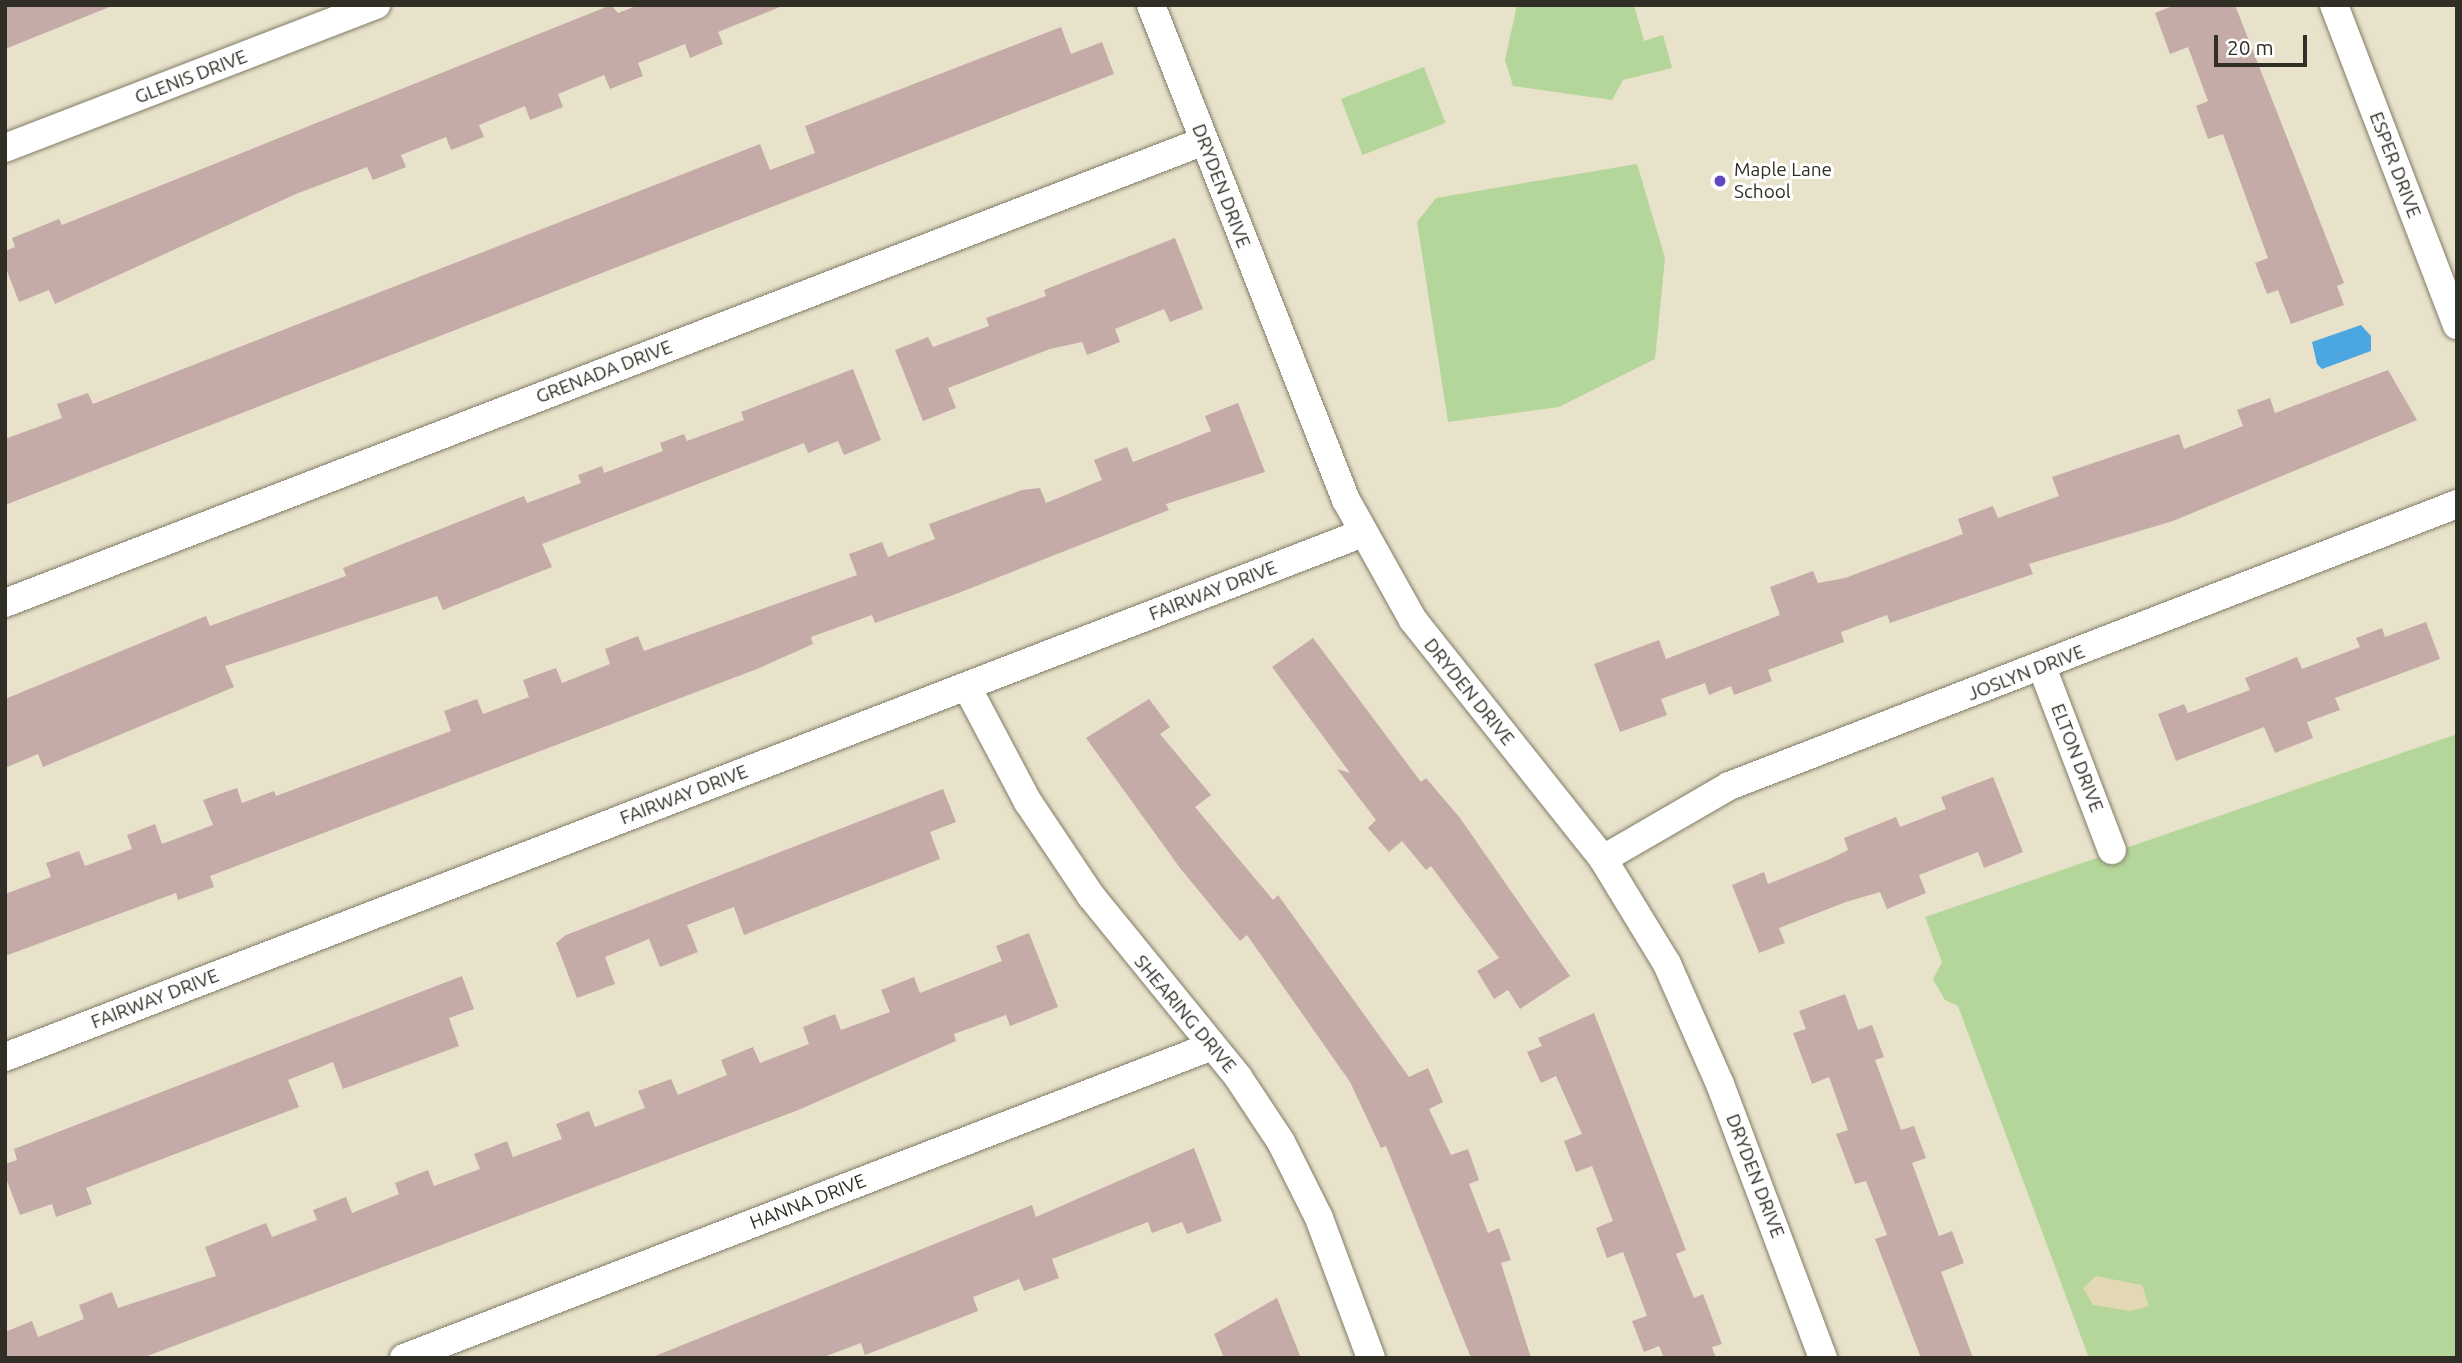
<!DOCTYPE html>
<html>
<head>
<meta charset="utf-8">
<style>
	body { margin:0 }
	#map { position:relative; width:2462px; height:1363px; overflow:hidden; background:#e8e2cb; font-family:Ubuntu,sans-serif }
	div>[style] { position:absolute }
	.green>* { inset:0; background:#b5d69a; transform-origin:0 0 }
	.sand>* { inset:0; background:#e2d8b3 }
	.water>* { inset:0; background:#4ca7e0 }
	.building>* { inset:0; background:#c5aba7 }
	.roads { filter:drop-shadow(0 0 2px #817c67) drop-shadow(0 0 2px #817c67) }
	.minor>* { height:28px; margin:-14px; padding:0 14px; transform-origin:14px; border-radius:14px; background:#fff }
	.dots>* { width:19px; height:19px; translate:-50% -50%; box-sizing:border-box; border:4px solid #fff; border-radius:50% }
	span { translate:-50% -50%; white-space:nowrap; text-align:center; line-height:1.15; -webkit-text-stroke:6px #fff; paint-order:stroke }
	.street-label { font-size:19px; color:#312e26 }
	.poi-label { font-size:19px; color:#312e26 }
	.left { translate:0 -50%; text-align:left }
	.frame { position:absolute; inset:0; border:7px solid #312e26; pointer-events:none }
	.scale { position:absolute; left:2214px; top:35px; width:93px; height:32px; box-sizing:border-box; border:4px solid #312e26; border-top:0; padding-left:9px; font-size:21px; line-height:24px; white-space:nowrap; color:#312e26; -webkit-text-stroke:5px #fff; paint-order:stroke }
</style>
</head>
<body>
<div id="map">
	<div class="green">
		<div style="clip-path:polygon(1517px 5px,1634px 5px,1644px 41px,1663px 35px,1672px 68px,1623px 80px,1612px 100px,1513px 86px,1505px 60px)"></div>
		<div style="left:1424px;top:67px;width:60px;height:89px;rotate:69deg"></div>
		<div style="clip-path:polygon(1637px 164px,1665px 258px,1655px 359px,1559px 407px,1448px 422px,1417px 222px,1436px 198px)"></div>
		<div style="clip-path:polygon(2457px 734px,2457px 1358px,2089px 1358px,1958px 1006px,1945px 1000px,1933px 979px,1942px 962px,1925px 917px)"></div>
	</div>
	<div class="sand">
		<div style="clip-path:polygon(2096px 1276px,2142px 1285px,2149px 1306px,2131px 1311px,2093px 1305px,2083px 1288px)"></div>
	</div>
	<div class="water">
		<div style="clip-path:polygon(2361px 325px,2371px 336px,2371px 351px,2322px 369px,2317px 364px,2312px 342px)"></div>
	</div>
	<div class="building">
		<div style="clip-path:polygon(5px 5px,112px 5px,112px 6px,5px 49px)"></div>
		<div style="clip-path:polygon(611px 5px,618px 13px,639px 5px,780px 7px,718px 32px,723px 44px,690px 58px,685px 44px,638px 63px,643px 76px,610px 89px,604px 75px,558px 94px,563px 107px,530px 120px,525px 106px,479px 125px,484px 137px,451px 150px,446px 137px,401px 155px,406px 167px,373px 180px,367px 167px,296px 194px,55px 304px,49px 290px,19px 302px,5px 266px,5px 251px,15px 247px,12px 238px,59px 219px,62px 225px)"></div>
		<div style="clip-path:polygon(2175px 5px,2235px 5px,2344px 283px,2337px 286px,2344px 305px,2291px 324px,2278px 290px,2267px 294px,2255px 263px,2268px 258px,2223px 134px,2208px 139px,2196px 106px,2208px 101px,2188px 47px,2170px 54px,2155px 13px)"></div>
		<div style="clip-path:polygon(1061px 27px,1071px 54px,1102px 42px,1114px 74px,5px 505px,5px 439px,62px 418px,57px 404px,88px 393px,93px 404px,760px 144px,770px 170px,815px 153px,805px 126px)"></div>
		<div style="clip-path:polygon(1175px 238px,1203px 309px,1170px 322px,1164px 309px,1115px 329px,1120px 342px,1087px 355px,1082px 342px,1050px 349px,948px 388px,956px 408px,923px 421px,895px 350px,928px 337px,933px 347px,989px 326px,986px 318px,1046px 296px,1044px 290px)"></div>
		<div style="clip-path:polygon(853px 369px,881px 440px,844px 455px,838px 441px,808px 453px,804px 443px,542px 544px,552px 567px,443px 610px,437px 596px,225px 666px,234px 687px,43px 767px,38px 754px,5px 768px,5px 699px,206px 616px,210px 626px,346px 576px,343px 568px,400px 545px,524px 496px,527px 503px,581px 483px,578px 475px,602px 466px,604px 473px,663px 451px,660px 443px,684px 434px,687px 441px,744px 420px,741px 412px)"></div>
		<div style="clip-path:polygon(2388px 370px,2417px 420px,2173px 521px,2029px 564px,2033px 574px,1890px 623px,1887px 615px,1841px 632px,1844px 642px,1768px 670px,1772px 681px,1734px 695px,1731px 686px,1709px 695px,1705px 683px,1661px 699px,1667px 715px,1620px 732px,1594px 664px,1659px 640px,1666px 659px,1780px 615px,1770px 587px,1813px 571px,1818px 583px,1845px 578px,1963px 534px,1958px 519px,1993px 506px,1998px 518px,2059px 496px,2052px 477px,2179px 434px,2184px 449px,2243px 426px,2237px 410px,2270px 398px,2275px 413px)"></div>
		<div style="clip-path:polygon(1238px 403px,1265px 472px,1166px 504px,1169px 510px,956px 594px,875px 623px,872px 615px,811px 637px,813px 644px,757px 669px,210px 876px,214px 887px,178px 900px,176px 893px,5px 956px,5px 894px,51px 877px,46px 863px,79px 851px,85px 866px,132px 849px,127px 835px,155px 824px,162px 844px,213px 825px,203px 800px,237px 788px,242px 803px,274px 791px,276px 796px,451px 731px,444px 711px,477px 699px,483px 714px,529px 697px,523px 680px,556px 668px,562px 683px,610px 664px,605px 649px,638px 636px,644px 651px,857px 575px,849px 554px,882px 542px,888px 557px,935px 539px,929px 524px,1022px 490px,1040px 488px,1046px 503px,1102px 480px,1094px 460px,1127px 447px,1133px 462px,1179px 444px,1211px 431px,1205px 416px)"></div>
		<div style="clip-path:polygon(2426px 622px,2440px 659px,2335px 698px,2340px 710px,2307px 722px,2313px 738px,2275px 753px,2264px 727px,2176px 761px,2158px 714px,2184px 704px,2188px 713px,2250px 690px,2245px 678px,2297px 657px,2302px 669px,2360px 647px,2356px 638px,2382px 628px,2385px 637px)"></div>
		<div style="clip-path:polygon(1313px 638px,1421px 782px,1426px 778px,1460px 818px,1570px 976px,1520px 1009px,1508px 990px,1494px 999px,1477px 971px,1499px 958px,1431px 866px,1426px 870px,1402px 841px,1389px 852px,1368px 828px,1376px 820px,1337px 769px,1350px 773px,1272px 667px)"></div>
		<div style="clip-path:polygon(1149px 699px,1170px 727px,1160px 734px,1211px 795px,1195px 807px,1273px 900px,1278px 895px,1409px 1077px,1428px 1068px,1443px 1102px,1429px 1109px,1451px 1155px,1468px 1149px,1479px 1180px,1469px 1184px,1488px 1233px,1499px 1228px,1511px 1260px,1501px 1263px,1531px 1358px,1471px 1358px,1386px 1146px,1381px 1148px,1350px 1082px,1247px 935px,1240px 941px,1180px 868px,1086px 738px)"></div>
		<div style="clip-path:polygon(1993px 777px,2023px 852px,1984px 868px,1978px 852px,1919px 875px,1926px 893px,1887px 909px,1880px 892px,1846px 902px,1779px 928px,1785px 943px,1759px 953px,1732px 885px,1764px 872px,1768px 884px,1830px 859px,1848px 850px,1844px 838px,1896px 817px,1900px 827px,1946px 809px,1941px 797px)"></div>
		<div style="clip-path:polygon(943px 789px,956px 822px,930px 832px,940px 859px,744px 935px,734px 907px,687px 925px,698px 952px,660px 967px,649px 939px,605px 957px,615px 984px,577px 998px,556px 943px,566px 935px)"></div>
		<div style="clip-path:polygon(1029px 933px,1058px 1007px,1010px 1026px,1006px 1015px,954px 1034px,956px 1041px,796px 1111px,142px 1358px,5px 1358px,5px 1332px,32px 1321px,38px 1337px,84px 1319px,79px 1305px,112px 1292px,118px 1308px,216px 1276px,205px 1247px,266px 1223px,272px 1237px,317px 1220px,313px 1210px,346px 1197px,352px 1213px,399px 1194px,395px 1183px,428px 1170px,434px 1186px,480px 1169px,474px 1154px,507px 1141px,513px 1157px,562px 1139px,556px 1124px,589px 1111px,595px 1127px,645px 1108px,638px 1091px,671px 1079px,678px 1095px,727px 1075px,721px 1060px,753px 1047px,760px 1063px,809px 1044px,803px 1027px,835px 1014px,841px 1030px,890px 1012px,881px 990px,914px 977px,920px 993px,1002px 961px,996px 946px)"></div>
		<div style="clip-path:polygon(462px 976px,474px 1009px,449px 1018px,459px 1046px,343px 1089px,333px 1062px,288px 1080px,299px 1107px,86px 1188px,92px 1204px,56px 1217px,52px 1204px,20px 1215px,5px 1176px,5px 1164px,17px 1160px,14px 1149px)"></div>
		<div style="clip-path:polygon(1845px 994px,1858px 1030px,1872px 1025px,1884px 1057px,1875px 1060px,1901px 1130px,1914px 1126px,1926px 1158px,1912px 1163px,1939px 1236px,1952px 1231px,1964px 1263px,1941px 1272px,1973px 1358px,1921px 1358px,1875px 1239px,1887px 1235px,1866px 1181px,1855px 1184px,1836px 1134px,1848px 1130px,1829px 1077px,1812px 1084px,1793px 1033px,1806px 1029px,1799px 1011px)"></div>
		<div style="clip-path:polygon(1594px 1013px,1686px 1250px,1676px 1254px,1694px 1298px,1703px 1294px,1722px 1344px,1712px 1347px,1716px 1358px,1664px 1358px,1659px 1346px,1644px 1352px,1632px 1321px,1647px 1316px,1623px 1252px,1607px 1258px,1596px 1228px,1613px 1221px,1592px 1166px,1576px 1172px,1564px 1141px,1582px 1134px,1556px 1076px,1541px 1083px,1527px 1052px,1542px 1046px,1538px 1038px)"></div>
		<div style="clip-path:polygon(1194px 1148px,1222px 1221px,1187px 1234px,1182px 1222px,1152px 1233px,1148px 1222px,1052px 1259px,1059px 1278px,1024px 1291px,1019px 1279px,973px 1297px,978px 1311px,865px 1355px,861px 1343px,821px 1358px,650px 1358px,1032px 1205px,1036px 1217px)"></div>
		<div style="clip-path:polygon(1277px 1298px,1301px 1358px,1224px 1358px,1214px 1334px)"></div>
	</div>
	<div class="roads">
		<div class="minor">
			<div style="left:1151px;top:5px;width:532px;rotate:68.5deg"></div>
			<div style="left:1346px;top:500px;width:137px;rotate:60.8deg"></div>
			<div style="left:1413px;top:620px;width:305px;rotate:51.5deg"></div>
			<div style="left:1603px;top:859px;width:123px;rotate:58.6deg"></div>
			<div style="left:1667px;top:964px;width:131px;rotate:66.2deg"></div>
			<div style="left:1720px;top:1084px;width:293px;rotate:69.4deg"></div>
			<div style="left:2334px;top:5px;width:343px;rotate:69deg"></div>
			<div style="left:5px;top:148px;width:398px;rotate:-21.1deg"></div>
			<div style="left:5px;top:603px;width:1285px;rotate:-21.07deg"></div>
			<div style="left:2042px;top:667px;width:196px;rotate:69.1deg"></div>
			<div style="left:967px;top:687px;width:130px;rotate:62.1deg"></div>
			<div style="left:1028px;top:802px;width:113px;rotate:56.2deg"></div>
			<div style="left:1091px;top:896px;width:233px;rotate:50.9deg"></div>
			<div style="left:1238px;top:1077px;width:78px;rotate:56.5deg"></div>
			<div style="left:1281px;top:1142px;width:85px;rotate:63.4deg"></div>
			<div style="left:1319px;top:1218px;width:149px;rotate:69.6deg"></div>
			<div style="left:1603px;top:859px;width:146px;rotate:-30.1deg"></div>
			<div style="left:1729px;top:786px;width:781px;rotate:-21.17deg"></div>
			<div style="left:5px;top:1057px;width:1456px;rotate:-21.1deg"></div>
			<div style="left:404px;top:1358px;width:866px;rotate:-21.11deg"></div>
		</div>
	</div>
	<div class="dots">
		<div style="left:1720px;top:181px;background:#6248c0"></div>
	</div>
	<div class="street-label">
		<span style="left:191px;top:77px;rotate:-21deg">GLENIS DRIVE</span>
		<span style="left:2395px;top:165px;rotate:69deg">ESPER DRIVE</span>
		<span style="left:1221px;top:186px;rotate:69deg">DRYDEN DRIVE</span>
		<span style="left:604px;top:372px;rotate:-21deg">GRENADA DRIVE</span>
		<span style="left:1213px;top:591px;rotate:-21deg">FAIRWAY DRIVE</span>
		<span style="left:2026px;top:673px;rotate:-21deg">JOSLYN DRIVE</span>
		<span style="left:1469px;top:692px;rotate:51deg">DRYDEN DRIVE</span>
		<span style="left:2077px;top:758px;rotate:69deg">ELTON DRIVE</span>
		<span style="left:684px;top:795px;rotate:-21deg">FAIRWAY DRIVE</span>
		<span style="left:155px;top:999px;rotate:-21deg">FAIRWAY DRIVE</span>
		<span style="left:1185px;top:1014px;rotate:50deg">SHEARING DRIVE</span>
		<span style="left:1755px;top:1176px;rotate:69deg">DRYDEN DRIVE</span>
		<span style="left:808px;top:1202px;rotate:-21deg">HANNA DRIVE</span>
	</div>
	<div class="poi-label">
		<span class="left" style="left:1734px;top:181px">Maple Lane<br>School</span>
	</div>
	<div class="frame"></div>
	<div class="scale">20 m</div>
</div>
</body>
</html>
